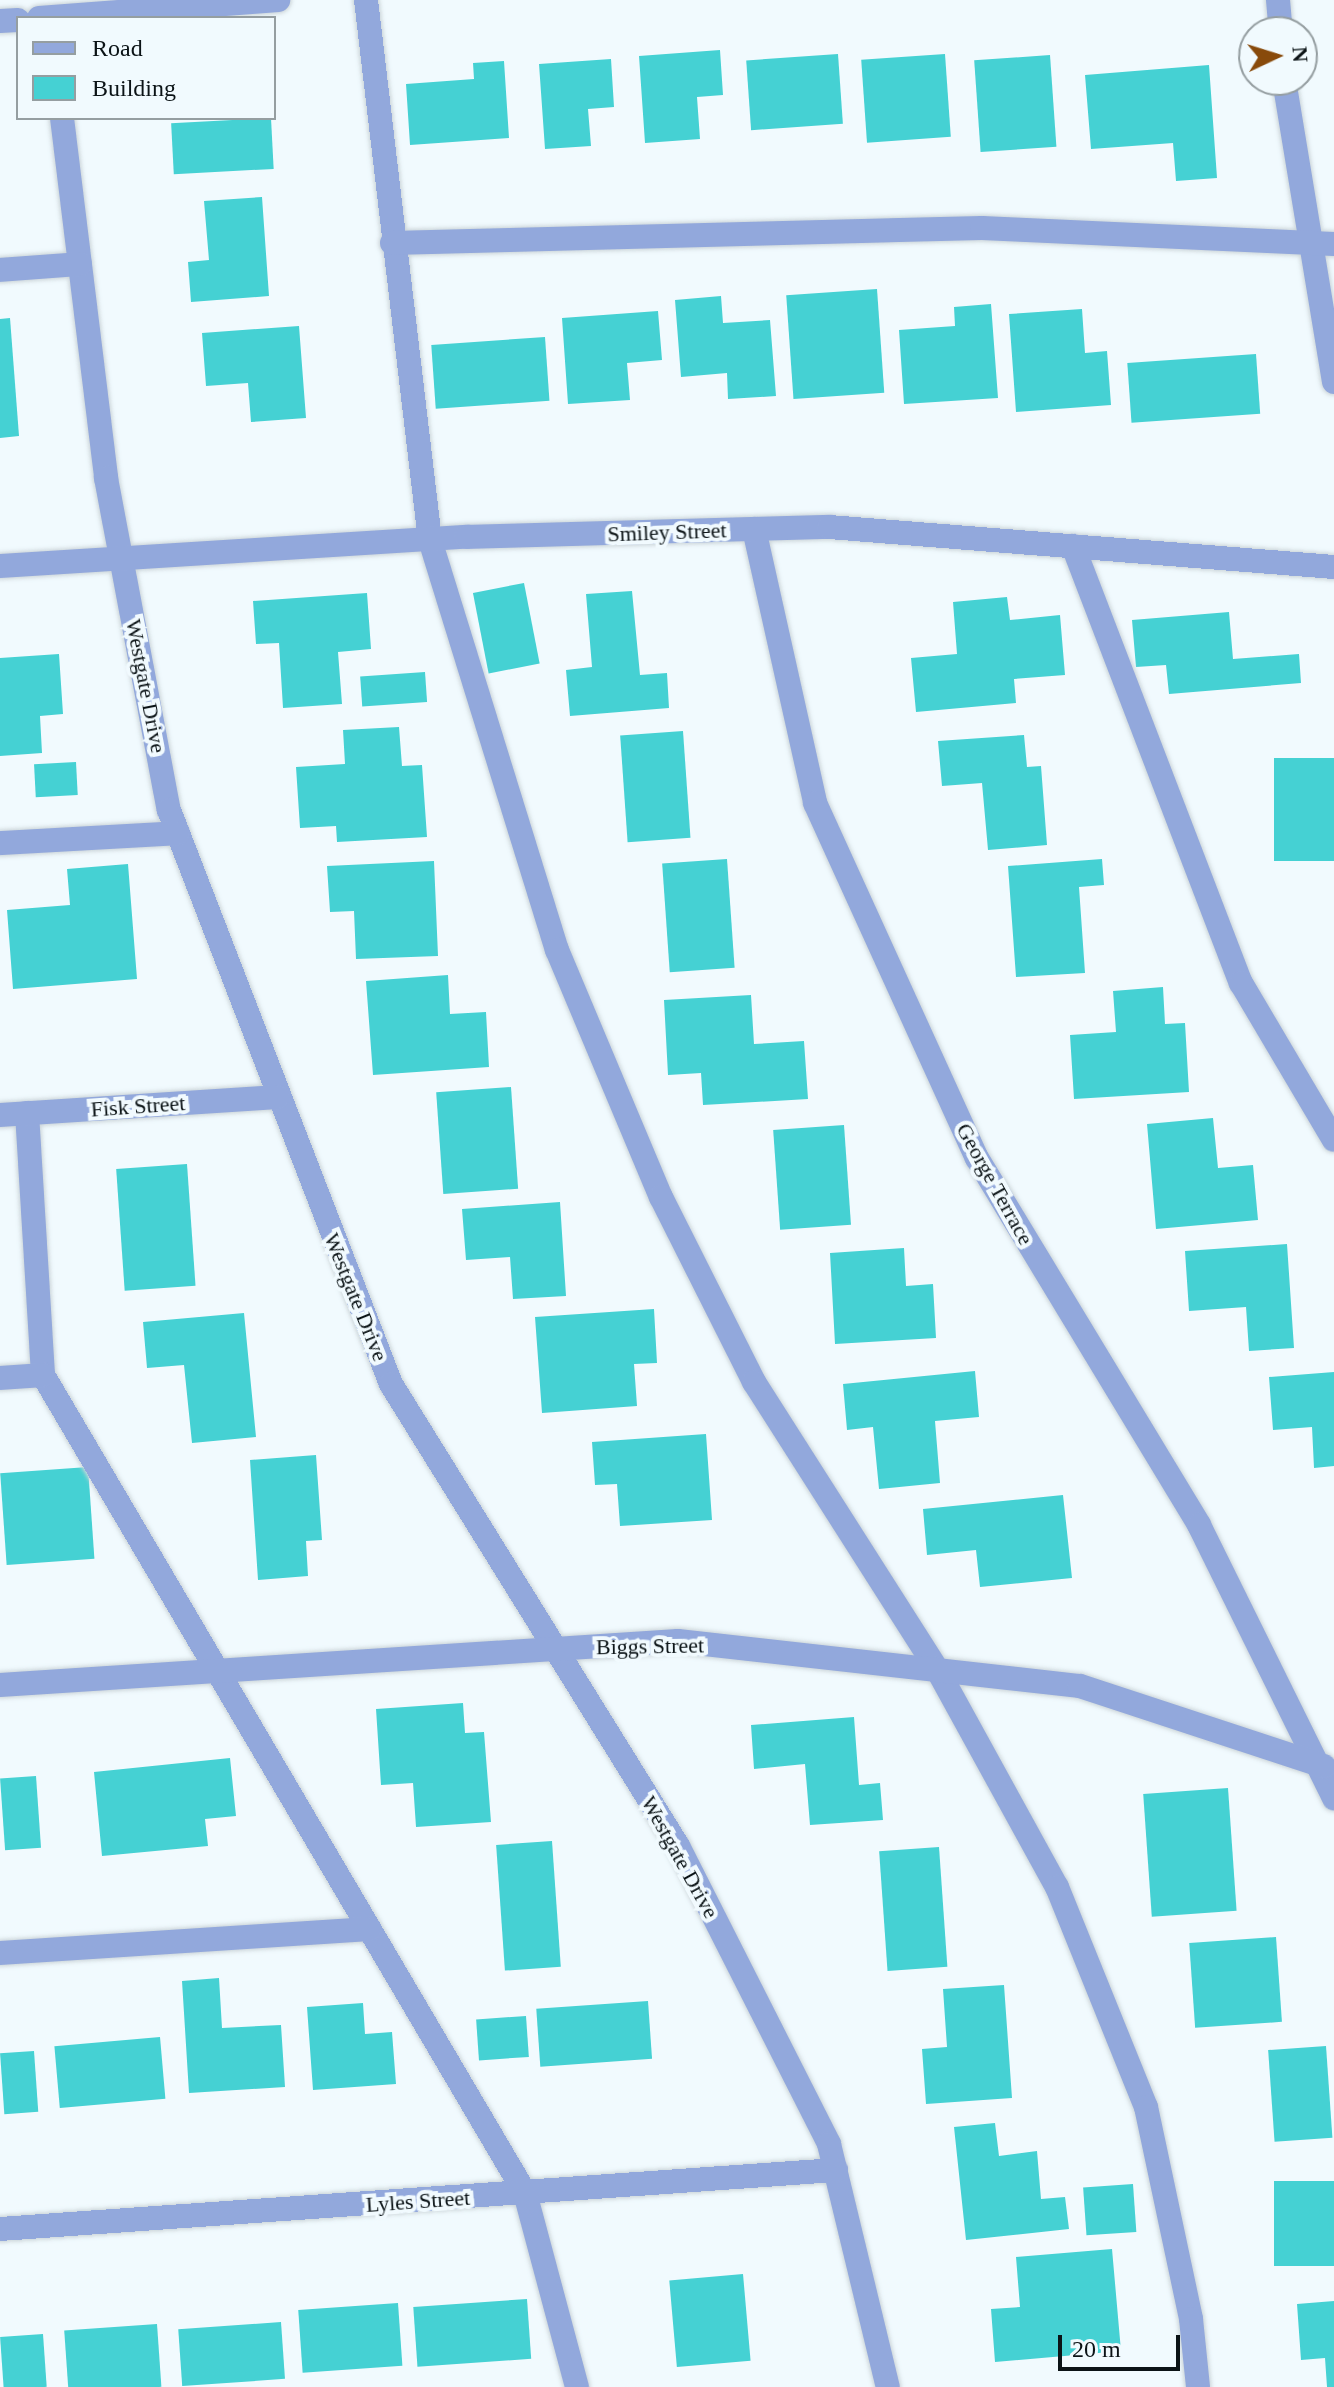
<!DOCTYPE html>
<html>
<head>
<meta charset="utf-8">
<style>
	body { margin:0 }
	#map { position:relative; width:1334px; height:2387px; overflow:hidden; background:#f1fafe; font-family:"Times New Roman",serif }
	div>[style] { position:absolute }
	.building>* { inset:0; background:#45d1d3; transform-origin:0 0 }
	.roads { filter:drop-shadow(0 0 2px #ccd5d9) drop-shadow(0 0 2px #ccd5d9) }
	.minor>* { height:24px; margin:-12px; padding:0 12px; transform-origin:12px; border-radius:12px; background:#92a8dc }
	span { translate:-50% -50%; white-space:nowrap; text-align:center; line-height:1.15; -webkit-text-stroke:8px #f1fafe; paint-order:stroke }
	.street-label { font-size:22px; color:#0b1316 }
	.legend { position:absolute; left:16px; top:16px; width:260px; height:104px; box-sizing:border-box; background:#f1fafe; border:2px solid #959ea1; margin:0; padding:10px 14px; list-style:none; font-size:24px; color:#0b1316 }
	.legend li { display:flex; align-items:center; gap:16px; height:40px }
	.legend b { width:40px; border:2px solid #959ea1 }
	.north { position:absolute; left:1238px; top:16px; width:80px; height:80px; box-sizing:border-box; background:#f1fafe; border:2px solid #959ea1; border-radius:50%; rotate:86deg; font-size:22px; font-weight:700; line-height:32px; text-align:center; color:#0b1316 }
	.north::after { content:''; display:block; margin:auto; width:28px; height:36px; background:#884a0b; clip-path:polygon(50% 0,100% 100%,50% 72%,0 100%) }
	.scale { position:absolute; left:1058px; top:2335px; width:122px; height:36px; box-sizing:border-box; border:4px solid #0b1316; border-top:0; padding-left:10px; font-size:24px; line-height:28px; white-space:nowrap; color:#0b1316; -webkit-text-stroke:6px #f1fafe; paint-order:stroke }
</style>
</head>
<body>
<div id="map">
	<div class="building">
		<div style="clip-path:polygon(720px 50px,723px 95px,697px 97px,700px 139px,645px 143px,639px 56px)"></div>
		<div style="left:838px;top:54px;width:70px;height:92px;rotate:86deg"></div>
		<div style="left:945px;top:54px;width:83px;height:84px;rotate:86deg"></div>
		<div style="left:1050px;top:55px;width:92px;height:76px;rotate:86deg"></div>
		<div style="clip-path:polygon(611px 59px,614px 107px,588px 109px,591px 146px,545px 149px,539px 64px)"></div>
		<div style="clip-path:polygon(504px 61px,509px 138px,410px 145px,406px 84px,474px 79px,473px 63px)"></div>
		<div style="clip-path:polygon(1209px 65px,1217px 178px,1176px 181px,1173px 143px,1091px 149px,1085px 75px)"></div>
		<div style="left:271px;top:118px;width:51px;height:100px;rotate:87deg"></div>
		<div style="clip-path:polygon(262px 197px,269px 296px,191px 302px,188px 262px,209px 260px,204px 201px)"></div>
		<div style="left:877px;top:289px;width:104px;height:91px;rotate:86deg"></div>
		<div style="clip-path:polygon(721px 296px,723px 323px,770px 320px,776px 396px,728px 399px,727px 373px,681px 377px,675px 300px)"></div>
		<div style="clip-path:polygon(991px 304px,998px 398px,904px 404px,899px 330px,955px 326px,954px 307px)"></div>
		<div style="clip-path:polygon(1082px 309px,1085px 353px,1107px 351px,1111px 405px,1016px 412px,1009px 314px)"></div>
		<div style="clip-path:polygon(658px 311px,662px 360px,627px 363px,630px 400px,568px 404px,562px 318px)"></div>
		<div style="clip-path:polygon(10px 318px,19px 436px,0 438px,0 319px)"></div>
		<div style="clip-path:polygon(299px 326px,306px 418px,251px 422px,248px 383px,206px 386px,202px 333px)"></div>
		<div style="left:545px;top:337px;width:64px;height:114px;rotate:86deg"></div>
		<div style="left:1256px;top:354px;width:60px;height:129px;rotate:86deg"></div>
		<div style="left:524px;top:583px;width:82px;height:52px;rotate:79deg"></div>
		<div style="clip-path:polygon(632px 591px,640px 675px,667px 673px,669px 708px,570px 716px,566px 670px,592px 667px,586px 594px)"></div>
		<div style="clip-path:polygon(367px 593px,371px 649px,338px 652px,342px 704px,283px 708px,279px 643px,256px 644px,253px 601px)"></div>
		<div style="clip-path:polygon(1007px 597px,1010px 620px,1060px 615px,1065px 675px,1014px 679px,1016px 703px,916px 712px,911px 658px,957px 654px,953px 602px)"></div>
		<div style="clip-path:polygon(1229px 612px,1233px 659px,1299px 654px,1301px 683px,1169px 694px,1166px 665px,1136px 667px,1132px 620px)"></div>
		<div style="clip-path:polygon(59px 654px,63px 714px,40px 716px,42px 753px,0 756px,0 658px)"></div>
		<div style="left:425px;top:672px;width:30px;height:65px;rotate:86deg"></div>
		<div style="clip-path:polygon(399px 727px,402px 766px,422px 765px,427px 837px,337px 842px,336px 826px,300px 828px,296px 767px,345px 764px,343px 730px)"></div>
		<div style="left:683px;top:731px;width:107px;height:63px;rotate:86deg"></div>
		<div style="clip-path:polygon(1024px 735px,1027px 767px,1041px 766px,1047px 845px,988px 850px,982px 783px,942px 786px,938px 741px)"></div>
		<div style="left:1334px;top:758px;width:103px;height:60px;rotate:90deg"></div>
		<div style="left:76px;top:762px;width:33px;height:42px;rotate:87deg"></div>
		<div style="left:727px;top:859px;width:109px;height:65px;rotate:86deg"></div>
		<div style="clip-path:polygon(1102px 859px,1104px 885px,1079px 887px,1085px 973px,1016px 977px,1008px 866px)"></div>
		<div style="clip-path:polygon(434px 861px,438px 956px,356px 959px,354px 911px,330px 912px,327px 866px)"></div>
		<div style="clip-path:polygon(128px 864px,137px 979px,13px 989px,7px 910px,70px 905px,67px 869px)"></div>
		<div style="clip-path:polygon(448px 975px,450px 1014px,486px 1012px,489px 1067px,373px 1075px,366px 981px)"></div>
		<div style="clip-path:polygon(1163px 987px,1165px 1024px,1185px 1023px,1189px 1092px,1074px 1099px,1070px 1035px,1116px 1032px,1113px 991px)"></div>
		<div style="clip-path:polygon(751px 995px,754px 1044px,804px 1041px,808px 1099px,703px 1105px,701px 1073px,668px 1075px,664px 1000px)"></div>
		<div style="left:511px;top:1087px;width:102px;height:75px;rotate:86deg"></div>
		<div style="clip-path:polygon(1213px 1118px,1218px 1168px,1253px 1165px,1258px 1220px,1156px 1229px,1147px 1124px)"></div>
		<div style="left:844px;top:1125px;width:100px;height:71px;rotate:86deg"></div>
		<div style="left:187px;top:1164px;width:122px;height:71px;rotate:86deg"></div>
		<div style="clip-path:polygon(560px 1202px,566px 1296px,513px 1299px,510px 1257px,466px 1260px,462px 1209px)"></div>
		<div style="clip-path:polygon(1287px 1244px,1294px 1348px,1249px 1351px,1246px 1307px,1189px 1311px,1185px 1251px)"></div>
		<div style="clip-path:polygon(904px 1248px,906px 1286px,933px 1284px,936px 1338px,835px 1344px,830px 1253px)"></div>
		<div style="clip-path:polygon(654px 1309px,657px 1363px,634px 1364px,637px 1406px,542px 1413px,535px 1317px)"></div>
		<div style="clip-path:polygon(244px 1313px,256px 1437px,192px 1443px,184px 1365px,147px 1368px,143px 1322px)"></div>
		<div style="clip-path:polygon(975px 1371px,979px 1417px,935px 1421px,940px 1483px,879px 1489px,873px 1427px,847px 1430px,843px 1384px)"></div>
		<div style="clip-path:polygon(1334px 1372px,1334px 1466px,1314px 1468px,1312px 1427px,1273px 1430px,1269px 1377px)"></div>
		<div style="clip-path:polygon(706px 1434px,712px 1520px,620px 1526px,617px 1484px,595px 1485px,592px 1442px)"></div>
		<div style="clip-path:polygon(316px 1455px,322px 1540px,306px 1541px,308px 1576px,258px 1580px,250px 1460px)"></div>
		<div style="left:88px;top:1467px;width:92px;height:88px;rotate:86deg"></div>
		<div style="clip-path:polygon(1063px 1495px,1072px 1578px,980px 1587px,976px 1550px,927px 1555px,923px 1509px)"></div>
		<div style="clip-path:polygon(463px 1703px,465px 1733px,484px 1732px,491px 1822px,416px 1827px,413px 1783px,381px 1785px,376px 1709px)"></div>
		<div style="clip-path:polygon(854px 1717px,859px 1785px,880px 1783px,883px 1820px,810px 1825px,805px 1764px,754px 1769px,751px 1725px)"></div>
		<div style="clip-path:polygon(230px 1758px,236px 1816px,205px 1819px,208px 1846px,102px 1856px,94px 1772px)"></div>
		<div style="left:36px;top:1776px;width:72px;height:36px;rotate:86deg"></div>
		<div style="left:1228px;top:1788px;width:123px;height:85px;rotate:86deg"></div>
		<div style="left:552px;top:1841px;width:126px;height:56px;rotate:86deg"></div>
		<div style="left:939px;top:1847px;width:120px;height:60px;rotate:86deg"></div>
		<div style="left:1276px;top:1937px;width:85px;height:87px;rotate:86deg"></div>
		<div style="clip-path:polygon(219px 1978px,222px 2028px,281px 2025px,285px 2087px,189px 2093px,182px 1981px)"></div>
		<div style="clip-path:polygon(1004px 1985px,1012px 2098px,926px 2104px,922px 2049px,947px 2047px,943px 1989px)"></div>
		<div style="left:648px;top:2001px;width:58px;height:112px;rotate:86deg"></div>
		<div style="clip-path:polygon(363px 2003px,365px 2034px,392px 2032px,396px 2084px,313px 2090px,307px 2007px)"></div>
		<div style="left:526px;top:2016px;width:41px;height:50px;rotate:86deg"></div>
		<div style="left:160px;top:2037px;width:62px;height:106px;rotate:85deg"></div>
		<div style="left:1326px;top:2046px;width:92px;height:58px;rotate:86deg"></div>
		<div style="left:34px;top:2051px;width:61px;height:34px;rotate:86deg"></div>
		<div style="clip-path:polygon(995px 2123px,999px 2156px,1037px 2151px,1041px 2199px,1065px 2197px,1069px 2229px,966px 2240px,954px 2127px)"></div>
		<div style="left:1334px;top:2181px;width:85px;height:60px;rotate:90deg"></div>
		<div style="left:1133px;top:2184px;width:48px;height:50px;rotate:86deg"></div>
		<div style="clip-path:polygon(1112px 2249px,1121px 2351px,995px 2362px,991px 2309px,1020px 2307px,1016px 2257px)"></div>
		<div style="left:743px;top:2274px;width:87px;height:74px;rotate:85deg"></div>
		<div style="left:527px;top:2299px;width:60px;height:114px;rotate:86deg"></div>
		<div style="clip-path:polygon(1334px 2301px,1334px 2387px,1327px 2387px,1325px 2358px,1301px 2360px,1297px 2304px)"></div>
		<div style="left:398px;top:2303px;width:63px;height:100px;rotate:86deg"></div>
		<div style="left:281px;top:2322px;width:57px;height:103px;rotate:86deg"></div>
		<div style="left:157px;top:2324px;width:63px;height:93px;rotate:86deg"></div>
		<div style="left:43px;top:2334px;width:53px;height:43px;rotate:86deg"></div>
	</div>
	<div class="roads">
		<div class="minor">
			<div style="left:366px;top:0;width:544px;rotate:83.24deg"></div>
			<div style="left:430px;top:540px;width:429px;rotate:72.8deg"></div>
			<div style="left:557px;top:950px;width:268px;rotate:67.2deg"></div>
			<div style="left:661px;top:1197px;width:207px;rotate:63.3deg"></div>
			<div style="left:754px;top:1382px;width:340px;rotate:57.5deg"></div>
			<div style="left:937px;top:1669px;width:249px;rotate:61.2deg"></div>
			<div style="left:1057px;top:1887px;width:237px;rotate:68deg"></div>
			<div style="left:1146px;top:2107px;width:217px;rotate:78deg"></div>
			<div style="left:1191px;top:2319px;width:68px;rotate:84.1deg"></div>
			<div style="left:1278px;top:0;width:32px;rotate:85deg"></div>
			<div style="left:39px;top:18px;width:240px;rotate:-4.3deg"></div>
			<div style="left:0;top:21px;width:18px;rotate:-3deg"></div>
			<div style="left:1284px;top:80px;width:306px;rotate:80.6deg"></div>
			<div style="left:62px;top:118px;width:363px;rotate:83deg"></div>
			<div style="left:106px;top:478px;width:338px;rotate:79.3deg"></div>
			<div style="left:169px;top:810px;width:615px;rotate:68.86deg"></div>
			<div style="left:391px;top:1384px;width:544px;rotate:58.15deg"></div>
			<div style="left:678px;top:1846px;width:334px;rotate:63.1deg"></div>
			<div style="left:829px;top:2144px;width:250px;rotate:76.4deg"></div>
			<div style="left:392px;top:243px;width:590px;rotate:-1.46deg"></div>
			<div style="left:982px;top:228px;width:352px;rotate:2.6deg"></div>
			<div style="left:0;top:270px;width:80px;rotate:-4.3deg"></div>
			<div style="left:754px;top:529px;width:281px;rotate:77.4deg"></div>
			<div style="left:815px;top:803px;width:390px;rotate:65.5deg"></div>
			<div style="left:977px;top:1158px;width:429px;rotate:58.8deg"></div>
			<div style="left:1199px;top:1525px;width:305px;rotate:63.7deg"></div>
			<div style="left:1073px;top:546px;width:468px;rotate:69deg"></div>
			<div style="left:1241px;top:983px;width:182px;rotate:59.4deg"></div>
			<div style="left:0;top:566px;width:468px;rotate:-3.6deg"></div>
			<div style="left:467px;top:537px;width:362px;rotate:-1.6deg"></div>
			<div style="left:829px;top:527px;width:507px;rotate:4.53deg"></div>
			<div style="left:0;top:843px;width:178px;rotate:-3.2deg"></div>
			<div style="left:27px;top:1113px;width:262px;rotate:86.5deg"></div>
			<div style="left:43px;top:1375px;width:949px;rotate:59.49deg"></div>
			<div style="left:525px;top:2193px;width:201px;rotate:75deg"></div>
			<div style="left:0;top:1115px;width:278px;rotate:-3.7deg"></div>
			<div style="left:0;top:1378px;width:43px;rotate:-4deg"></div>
			<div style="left:0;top:1685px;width:679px;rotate:-3.71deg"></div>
			<div style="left:678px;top:1641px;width:405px;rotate:6.4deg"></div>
			<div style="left:1080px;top:1686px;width:257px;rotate:18.2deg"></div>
			<div style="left:0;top:1953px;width:370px;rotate:-3.7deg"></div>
			<div style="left:0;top:2229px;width:838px;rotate:-4.04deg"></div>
		</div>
	</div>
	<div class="street-label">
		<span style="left:667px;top:532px;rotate:-2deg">Smiley Street</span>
		<span style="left:146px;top:686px;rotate:79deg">Westgate Drive</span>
		<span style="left:138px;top:1106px;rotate:-4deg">Fisk Street</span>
		<span style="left:995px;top:1184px;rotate:61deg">George Terrace</span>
		<span style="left:356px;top:1297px;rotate:68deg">Westgate Drive</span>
		<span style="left:650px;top:1646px;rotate:-1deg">Biggs Street</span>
		<span style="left:680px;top:1857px;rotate:61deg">Westgate Drive</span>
		<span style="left:418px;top:2201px;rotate:-4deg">Lyles Street</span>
	</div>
	<ul class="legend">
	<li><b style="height:10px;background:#92a8dc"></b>Road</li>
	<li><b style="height:22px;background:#45d1d3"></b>Building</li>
	</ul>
	<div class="north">N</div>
	<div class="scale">20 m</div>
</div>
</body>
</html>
